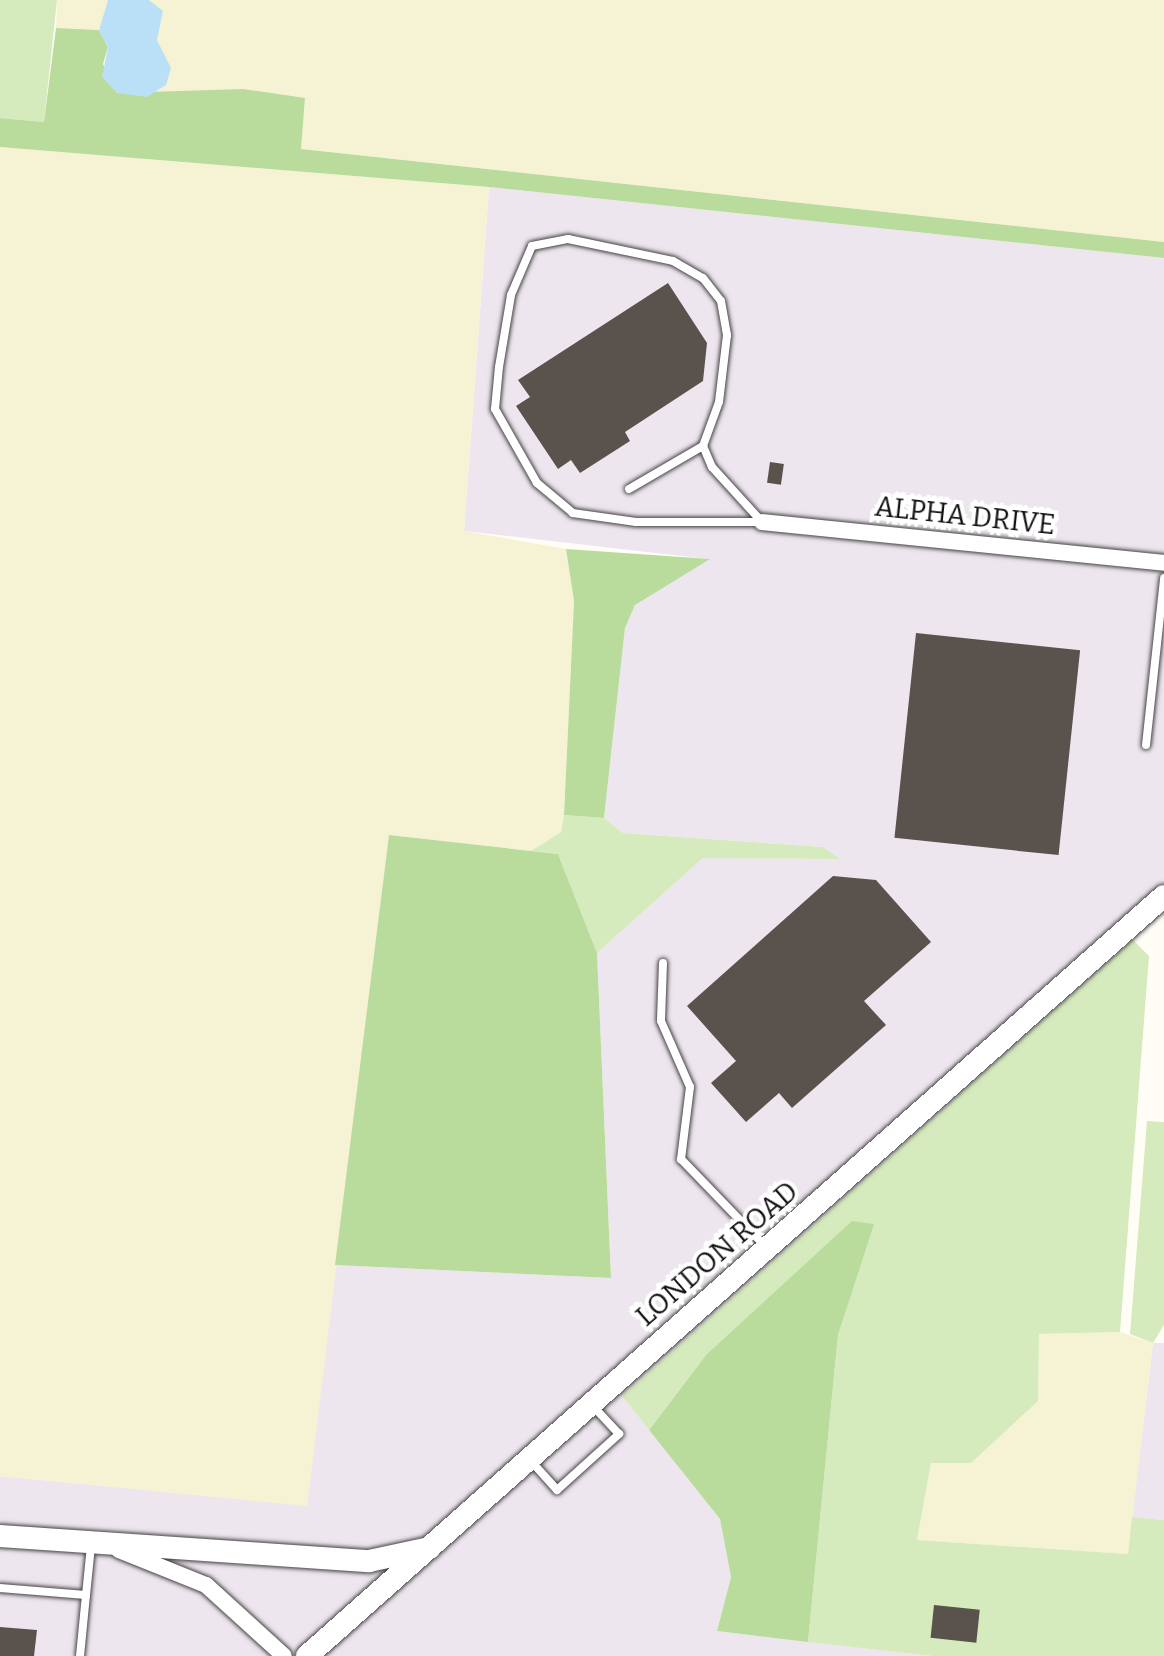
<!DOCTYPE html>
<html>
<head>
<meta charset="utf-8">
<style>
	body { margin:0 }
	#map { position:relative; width:1164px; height:1656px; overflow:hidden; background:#fffdf5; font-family:Bitter,serif }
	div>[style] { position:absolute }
	.industrial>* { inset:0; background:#eee6ef }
	.farmland>* { inset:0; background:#f6f3d4 }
	.green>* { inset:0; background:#d5ebbd }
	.forest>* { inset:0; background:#b9dc9c }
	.water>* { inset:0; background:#b9e0f7 }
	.building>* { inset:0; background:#5a524d; transform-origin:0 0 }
	.roads { filter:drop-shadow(0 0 2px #444) drop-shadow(0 0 2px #444) }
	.service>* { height:8px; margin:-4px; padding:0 4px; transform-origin:4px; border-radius:4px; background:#fff }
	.minor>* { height:16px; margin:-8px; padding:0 8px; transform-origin:8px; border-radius:8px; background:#fff }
	.tertiary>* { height:22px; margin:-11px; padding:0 11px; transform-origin:11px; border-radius:11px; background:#fff }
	span { translate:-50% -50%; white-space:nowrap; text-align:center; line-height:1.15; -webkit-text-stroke:8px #fff; paint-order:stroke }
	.street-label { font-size:28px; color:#111 }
</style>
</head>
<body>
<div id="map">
	<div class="industrial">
		<div style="clip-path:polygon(489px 187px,1164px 258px,1164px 912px,622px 1396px,720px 1519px,731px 1577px,717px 1631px,932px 1656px,0 1656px,0 1476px,307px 1505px,335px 1265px,611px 1278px,597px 953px,703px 858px,839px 859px,823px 847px,623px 833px,604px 818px,625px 628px,635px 605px,708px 559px,464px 531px)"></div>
		<div style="clip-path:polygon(1153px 1343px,1164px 1343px,1164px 1520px,1132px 1517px)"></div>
	</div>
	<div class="farmland">
		<div style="clip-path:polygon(57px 0,108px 0,99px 30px,56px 28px)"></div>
		<div style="clip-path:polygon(149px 0,1164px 0,1164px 242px,301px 149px,305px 98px,147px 97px,166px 85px,170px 68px,157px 40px,163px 11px)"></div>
		<div style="clip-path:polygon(0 147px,489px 187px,464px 531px,566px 549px,574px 601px,564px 815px,561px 832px,531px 851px,389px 835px,307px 1506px,0 1476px)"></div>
		<div style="clip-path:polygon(1120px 1332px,1153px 1343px,1128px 1554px,917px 1540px,931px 1463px,1038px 1401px,1039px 1334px)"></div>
	</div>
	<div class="green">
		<div style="clip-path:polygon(0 0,57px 0,44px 122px,0 118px)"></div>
		<div style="clip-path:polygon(564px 815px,604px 818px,623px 833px,823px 847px,840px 859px,703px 858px,597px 953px,558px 854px,531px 851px,561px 832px)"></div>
		<div style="clip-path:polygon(1133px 940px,1149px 956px,1120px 1332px,1039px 1334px,1038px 1401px,971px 1463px,931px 1463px,917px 1540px,1128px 1554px,1132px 1517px,1164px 1520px,1164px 1656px,932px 1656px,808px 1642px,838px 1335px,873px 1224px,706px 1355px,649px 1430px,622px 1396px)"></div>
		<div style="clip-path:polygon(1147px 1121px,1164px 1122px,1164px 1325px,1153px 1343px,1130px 1334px)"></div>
	</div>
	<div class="forest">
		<div style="clip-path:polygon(56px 28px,99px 30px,108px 47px,103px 64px,117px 93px,243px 89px,305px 98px,301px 149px,1164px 242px,1164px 258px,489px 187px,0 147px,0 118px,44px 122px)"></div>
		<div style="clip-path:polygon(566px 549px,710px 559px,635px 605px,625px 628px,604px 818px,564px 815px,574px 601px)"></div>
		<div style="clip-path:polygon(389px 835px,558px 854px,597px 953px,611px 1278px,335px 1265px)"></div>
		<div style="clip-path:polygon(852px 1221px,874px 1224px,838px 1335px,808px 1642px,717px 1631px,731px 1577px,720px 1519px,649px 1430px,706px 1355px)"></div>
	</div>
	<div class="water">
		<div style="clip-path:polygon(108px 0,149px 0,163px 11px,157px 40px,171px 68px,166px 85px,147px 97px,117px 93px,102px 77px,108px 47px,99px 30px)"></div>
	</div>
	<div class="building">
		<div style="clip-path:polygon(668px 283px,707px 343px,703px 381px,625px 432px,630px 441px,580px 473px,571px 460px,558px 469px,516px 406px,530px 397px,518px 380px)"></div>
		<div style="left:770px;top:462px;width:14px;height:21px;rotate:8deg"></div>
		<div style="left:916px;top:633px;width:165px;height:206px;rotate:6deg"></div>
		<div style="clip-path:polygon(833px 876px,876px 880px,931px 942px,864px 1001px,886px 1025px,792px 1108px,779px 1093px,746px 1122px,711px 1083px,736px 1061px,687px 1006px)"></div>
		<div style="left:934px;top:1605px;width:46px;height:33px;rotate:6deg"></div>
		<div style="clip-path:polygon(0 1627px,37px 1630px,34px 1656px,0 1656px)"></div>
	</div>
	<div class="roads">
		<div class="service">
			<div style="left:568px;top:239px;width:107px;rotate:11.8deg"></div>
			<div style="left:673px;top:261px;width:34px;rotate:30deg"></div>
			<div style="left:703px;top:278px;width:29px;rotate:52deg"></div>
			<div style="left:721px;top:301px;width:35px;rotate:80deg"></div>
			<div style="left:727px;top:335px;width:67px;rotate:96.8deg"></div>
			<div style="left:719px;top:402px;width:47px;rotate:110deg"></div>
			<div style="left:703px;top:446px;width:23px;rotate:67deg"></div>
			<div style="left:712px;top:467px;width:74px;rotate:47.7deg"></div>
			<div style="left:762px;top:522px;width:126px;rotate:180deg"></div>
			<div style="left:636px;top:522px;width:64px;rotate:-171.9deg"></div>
			<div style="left:573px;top:513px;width:47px;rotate:-140.2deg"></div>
			<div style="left:537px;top:483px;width:85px;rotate:-119.6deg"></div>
			<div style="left:495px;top:409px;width:42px;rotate:-84.6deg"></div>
			<div style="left:499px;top:367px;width:73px;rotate:-80.5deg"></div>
			<div style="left:511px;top:295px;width:53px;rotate:-66.8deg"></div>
			<div style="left:532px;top:246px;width:37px;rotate:-11deg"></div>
			<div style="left:629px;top:489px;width:86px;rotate:-30.2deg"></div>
			<div style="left:1146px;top:745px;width:168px;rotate:-83.8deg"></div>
			<div style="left:663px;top:963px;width:58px;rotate:92deg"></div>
			<div style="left:661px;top:1021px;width:72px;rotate:66.3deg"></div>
			<div style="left:690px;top:1087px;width:73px;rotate:97.1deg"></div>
			<div style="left:681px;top:1159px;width:121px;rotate:46deg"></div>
			<div style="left:531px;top:1461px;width:39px;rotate:48deg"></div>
			<div style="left:557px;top:1490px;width:84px;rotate:-42.1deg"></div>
			<div style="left:619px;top:1434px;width:40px;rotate:-133deg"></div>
			<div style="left:0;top:1588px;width:86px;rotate:4.7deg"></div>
			<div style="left:86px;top:1595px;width:49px;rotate:-84.2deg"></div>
			<div style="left:80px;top:1656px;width:61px;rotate:-84.4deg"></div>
		</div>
		<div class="minor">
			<div style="left:762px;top:522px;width:404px;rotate:5.8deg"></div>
			<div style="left:119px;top:1550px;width:94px;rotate:21.9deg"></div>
			<div style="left:206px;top:1585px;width:105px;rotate:42.3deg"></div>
		</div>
		<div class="tertiary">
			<div style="left:0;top:1536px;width:370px;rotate:3.9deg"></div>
			<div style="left:369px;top:1561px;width:62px;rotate:-12deg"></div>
			<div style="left:307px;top:1656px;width:1145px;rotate:-41.57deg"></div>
		</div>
	</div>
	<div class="street-label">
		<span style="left:965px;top:516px;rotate:6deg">ALPHA DRIVE</span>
		<span style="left:717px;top:1254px;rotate:-41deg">LONDON ROAD</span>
	</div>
</div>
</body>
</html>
